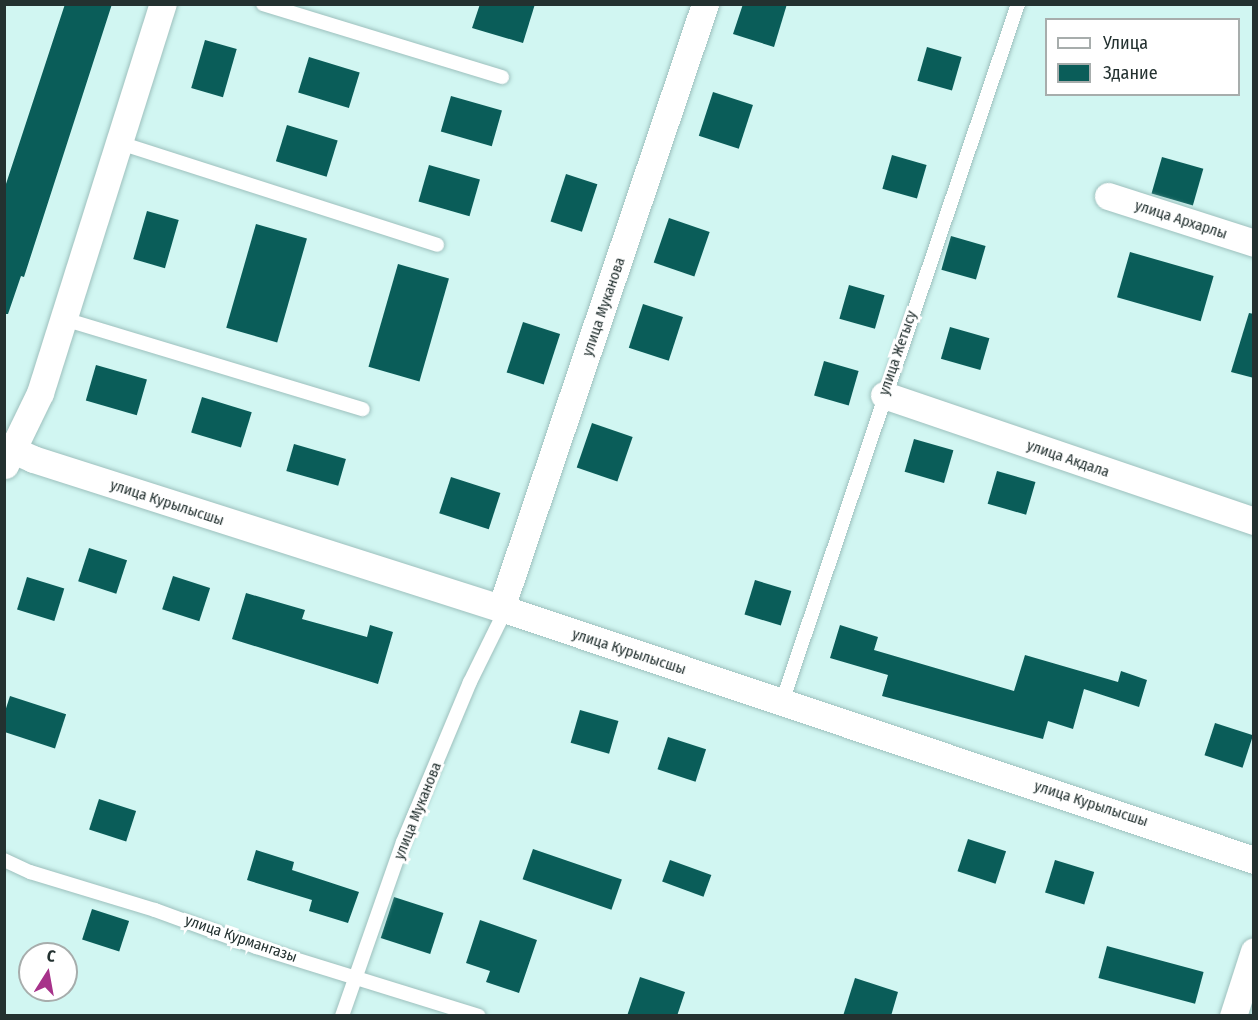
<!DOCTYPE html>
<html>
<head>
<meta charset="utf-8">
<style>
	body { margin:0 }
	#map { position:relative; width:1258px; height:1020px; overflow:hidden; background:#d1f6f2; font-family:"Fira Sans Condensed",sans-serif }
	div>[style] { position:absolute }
	.building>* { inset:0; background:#0a5d59; transform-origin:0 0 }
	.roads { filter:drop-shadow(0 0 2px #9dc0bd) drop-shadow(0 0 2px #9dc0bd) }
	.service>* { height:14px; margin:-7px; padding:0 7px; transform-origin:7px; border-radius:7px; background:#fff }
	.minor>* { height:27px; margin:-13.5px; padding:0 13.5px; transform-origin:13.5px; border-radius:13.5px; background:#fff }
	span { translate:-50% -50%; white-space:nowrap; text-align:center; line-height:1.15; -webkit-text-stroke:6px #fff; paint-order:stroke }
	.street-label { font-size:15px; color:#233130 }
	.frame { position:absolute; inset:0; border:6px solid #233130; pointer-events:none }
	.legend { position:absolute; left:1045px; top:18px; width:195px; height:78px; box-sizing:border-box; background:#fff; border:2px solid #a7adac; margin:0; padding:8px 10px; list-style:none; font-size:18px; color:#233130 }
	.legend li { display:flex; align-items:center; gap:12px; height:30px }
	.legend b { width:30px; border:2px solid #a7adac }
	.north { position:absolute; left:18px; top:942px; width:60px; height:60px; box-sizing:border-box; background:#fff; border:2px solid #a7adac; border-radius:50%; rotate:11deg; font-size:16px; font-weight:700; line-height:24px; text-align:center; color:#233130 }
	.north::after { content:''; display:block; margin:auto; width:21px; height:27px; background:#a7328a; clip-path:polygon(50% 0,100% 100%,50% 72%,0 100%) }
</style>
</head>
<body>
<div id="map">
	<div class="building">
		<div style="clip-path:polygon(65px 4px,112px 4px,24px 277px,21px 276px,8px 314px,4px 314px,4px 190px)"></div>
		<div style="clip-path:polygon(480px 4px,535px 4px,523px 43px,472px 28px)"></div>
		<div style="clip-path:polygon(743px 4px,787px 4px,774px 47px,733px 34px)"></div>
		<div style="left:205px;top:40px;width:33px;height:50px;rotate:16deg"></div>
		<div style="left:927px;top:47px;width:36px;height:35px;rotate:16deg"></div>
		<div style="left:309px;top:57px;width:53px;height:37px;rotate:17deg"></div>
		<div style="left:713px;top:92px;width:42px;height:46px;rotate:18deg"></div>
		<div style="left:451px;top:96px;width:53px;height:37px;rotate:16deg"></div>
		<div style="left:287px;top:125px;width:53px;height:38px;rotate:17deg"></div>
		<div style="left:892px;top:155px;width:36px;height:35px;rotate:16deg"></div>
		<div style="left:1162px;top:157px;width:43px;height:38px;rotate:16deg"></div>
		<div style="left:429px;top:165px;width:53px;height:38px;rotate:16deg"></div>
		<div style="left:566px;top:174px;width:33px;height:50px;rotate:18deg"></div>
		<div style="left:147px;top:211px;width:33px;height:50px;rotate:16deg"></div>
		<div style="left:669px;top:218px;width:43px;height:47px;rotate:19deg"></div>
		<div style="left:256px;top:224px;width:53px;height:108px;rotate:16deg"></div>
		<div style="left:951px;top:236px;width:36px;height:35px;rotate:16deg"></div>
		<div style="left:1130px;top:252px;width:87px;height:47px;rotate:16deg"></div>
		<div style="left:398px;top:264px;width:53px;height:107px;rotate:16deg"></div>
		<div style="left:849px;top:285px;width:37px;height:35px;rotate:16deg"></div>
		<div style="left:643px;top:304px;width:42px;height:46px;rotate:18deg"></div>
		<div style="clip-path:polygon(1249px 313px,1254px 314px,1254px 378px,1231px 372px)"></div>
		<div style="left:523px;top:322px;width:39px;height:53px;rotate:18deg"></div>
		<div style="left:950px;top:327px;width:41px;height:33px;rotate:16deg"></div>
		<div style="left:824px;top:361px;width:36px;height:36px;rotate:16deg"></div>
		<div style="left:96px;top:365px;width:53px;height:37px;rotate:16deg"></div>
		<div style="left:202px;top:397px;width:52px;height:37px;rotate:17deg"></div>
		<div style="left:592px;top:423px;width:43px;height:47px;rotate:19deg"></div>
		<div style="left:914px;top:439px;width:41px;height:34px;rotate:16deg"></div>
		<div style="left:294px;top:444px;width:54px;height:28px;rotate:16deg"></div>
		<div style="left:997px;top:471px;width:40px;height:34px;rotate:16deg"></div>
		<div style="left:451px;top:477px;width:52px;height:38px;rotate:18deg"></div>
		<div style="left:89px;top:548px;width:40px;height:35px;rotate:18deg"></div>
		<div style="left:173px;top:576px;width:39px;height:35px;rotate:18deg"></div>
		<div style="left:27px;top:577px;width:39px;height:34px;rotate:17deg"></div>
		<div style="left:755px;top:580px;width:38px;height:36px;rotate:17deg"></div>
		<div style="clip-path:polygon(246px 593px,305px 610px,302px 619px,367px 637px,370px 625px,393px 632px,378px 684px,232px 639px)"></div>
		<div style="clip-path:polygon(840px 625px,878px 637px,874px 650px,1014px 691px,1025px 655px,1118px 682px,1121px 671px,1147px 680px,1139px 707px,1084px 689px,1073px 729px,1048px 721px,1043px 739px,882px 696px,888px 675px,830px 658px)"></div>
		<div style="left:10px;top:696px;width:59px;height:36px;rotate:18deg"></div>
		<div style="left:580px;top:710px;width:40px;height:34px;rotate:16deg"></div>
		<div style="left:1215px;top:723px;width:40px;height:34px;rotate:18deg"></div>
		<div style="left:668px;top:737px;width:40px;height:34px;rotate:18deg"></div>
		<div style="left:99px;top:799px;width:39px;height:32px;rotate:18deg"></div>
		<div style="left:968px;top:839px;width:40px;height:34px;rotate:18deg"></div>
		<div style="left:533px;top:849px;width:94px;height:32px;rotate:19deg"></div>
		<div style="clip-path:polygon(256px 850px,294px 862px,292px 870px,359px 892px,348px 923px,309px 911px,312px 900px,247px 880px)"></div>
		<div style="left:670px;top:860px;width:44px;height:23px;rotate:20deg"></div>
		<div style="left:1055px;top:860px;width:41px;height:34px;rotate:17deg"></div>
		<div style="left:394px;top:897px;width:52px;height:43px;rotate:18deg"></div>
		<div style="left:92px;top:909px;width:39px;height:32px;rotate:18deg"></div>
		<div style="clip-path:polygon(480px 920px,537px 940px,519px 993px,486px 982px,490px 971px,466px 963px)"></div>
		<div style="left:1107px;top:946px;width:100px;height:33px;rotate:15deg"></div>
		<div style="clip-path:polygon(640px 977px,685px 992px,677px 1016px,627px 1016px)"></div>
		<div style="clip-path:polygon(855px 978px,898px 992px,891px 1016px,843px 1016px)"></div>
	</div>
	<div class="roads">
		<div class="service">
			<div style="left:263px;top:4px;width:250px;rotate:17deg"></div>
			<div style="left:120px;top:143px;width:333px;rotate:17.8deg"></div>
			<div style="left:64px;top:319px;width:312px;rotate:16.8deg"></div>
			<div style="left:782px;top:702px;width:737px;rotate:-71.32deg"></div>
			<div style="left:4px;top:860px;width:29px;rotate:25deg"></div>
			<div style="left:30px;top:872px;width:131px;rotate:16.9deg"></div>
			<div style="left:155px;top:910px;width:108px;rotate:20.1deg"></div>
			<div style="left:256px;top:947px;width:233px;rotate:17.2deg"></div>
			<div style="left:342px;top:1016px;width:184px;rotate:-70.7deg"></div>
			<div style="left:403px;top:842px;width:173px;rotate:-67.3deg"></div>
			<div style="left:470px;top:682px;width:79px;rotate:-63.8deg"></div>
		</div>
		<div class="minor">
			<div style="left:1108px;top:196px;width:153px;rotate:17.8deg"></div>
			<div style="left:884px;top:395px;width:391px;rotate:18.8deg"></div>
			<div style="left:4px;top:446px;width:32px;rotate:24deg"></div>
			<div style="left:33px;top:459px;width:491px;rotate:17.7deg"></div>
			<div style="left:501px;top:608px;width:794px;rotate:18.5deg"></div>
			<div style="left:5px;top:465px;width:80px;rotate:-64.1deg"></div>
			<div style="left:40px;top:393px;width:408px;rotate:-72.5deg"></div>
			<div style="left:501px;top:608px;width:638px;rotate:-71.34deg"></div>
			<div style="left:1233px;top:1016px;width:68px;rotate:-72.1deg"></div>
		</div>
	</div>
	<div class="street-label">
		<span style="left:1181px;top:220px;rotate:18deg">улица Архарлы</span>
		<span style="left:604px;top:307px;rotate:-71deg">улица Муканова</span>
		<span style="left:898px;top:353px;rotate:-71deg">улица Жетысу</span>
		<span style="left:1068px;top:459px;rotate:19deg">улица Акдала</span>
		<span style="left:167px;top:503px;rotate:18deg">улица Курылысшы</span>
		<span style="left:629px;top:652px;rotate:18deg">улица Курылысшы</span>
		<span style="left:1091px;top:804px;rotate:18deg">улица Курылысшы</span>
		<span style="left:418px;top:811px;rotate:-68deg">улица Муканова</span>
		<span style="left:241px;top:939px;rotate:19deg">улица Курмангазы</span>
	</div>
	<div class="frame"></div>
	<ul class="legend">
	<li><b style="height:8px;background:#fff"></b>Улица</li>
	<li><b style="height:16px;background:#0a5d59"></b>Здание</li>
	</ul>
	<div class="north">С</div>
</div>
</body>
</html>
